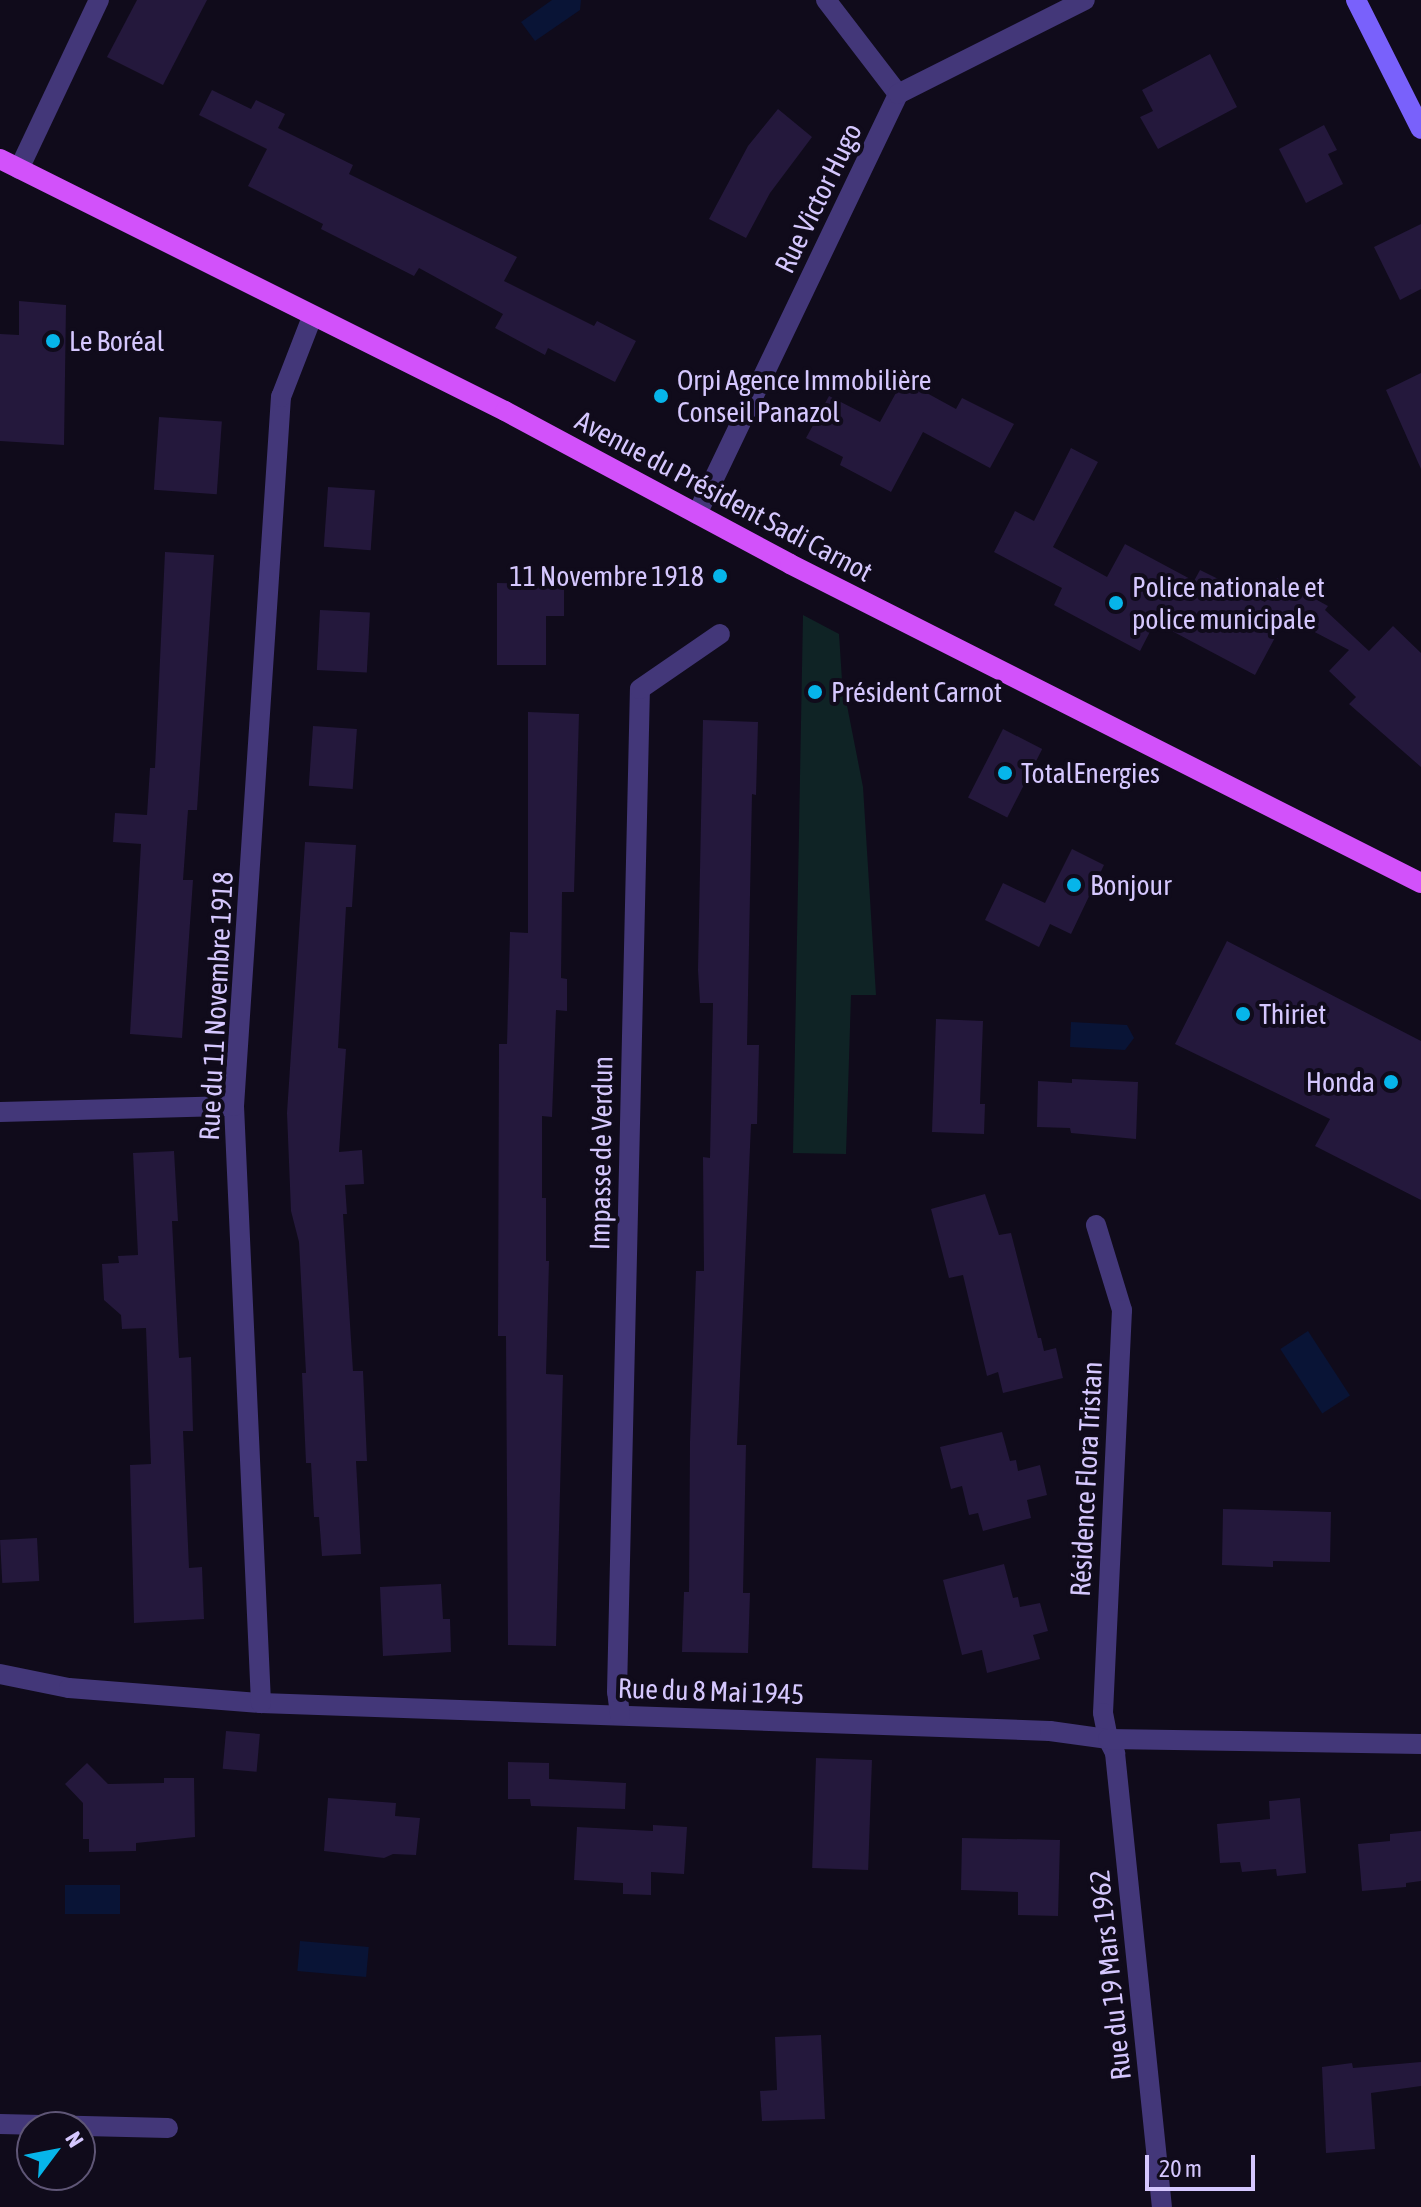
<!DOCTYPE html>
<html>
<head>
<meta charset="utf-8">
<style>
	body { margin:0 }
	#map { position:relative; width:1421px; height:2207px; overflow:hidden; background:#100b1b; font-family:"Asap Condensed",sans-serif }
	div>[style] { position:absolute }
	.green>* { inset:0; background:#0f2325 }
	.water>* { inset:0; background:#091436; transform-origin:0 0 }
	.building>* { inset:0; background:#24183c; transform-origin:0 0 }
	.street>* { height:20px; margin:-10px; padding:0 10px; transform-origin:10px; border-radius:10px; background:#433779 }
	.secondary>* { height:20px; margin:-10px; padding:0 10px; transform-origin:10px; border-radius:10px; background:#7961fb }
	.primary>* { height:20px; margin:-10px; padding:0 10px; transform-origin:10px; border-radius:10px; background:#d251fa }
	.dots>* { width:22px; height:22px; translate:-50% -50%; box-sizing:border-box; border:4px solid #100b1b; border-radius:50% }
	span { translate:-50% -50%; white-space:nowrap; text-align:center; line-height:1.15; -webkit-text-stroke:8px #100b1b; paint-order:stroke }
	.street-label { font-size:28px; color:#d5c7fe }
	.poi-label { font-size:28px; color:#d5c7fe }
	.left { translate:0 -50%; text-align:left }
	.right { translate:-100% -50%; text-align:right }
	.north { position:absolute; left:16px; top:2111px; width:80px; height:80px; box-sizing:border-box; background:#100b1b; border:2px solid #5f5676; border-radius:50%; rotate:58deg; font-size:22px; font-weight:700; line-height:32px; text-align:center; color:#d5c7fe }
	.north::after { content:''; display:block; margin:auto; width:28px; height:36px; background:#06b5ea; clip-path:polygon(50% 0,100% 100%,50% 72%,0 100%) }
	.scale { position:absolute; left:1145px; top:2155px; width:110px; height:36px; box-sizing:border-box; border:4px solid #d5c7fe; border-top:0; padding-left:10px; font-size:24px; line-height:28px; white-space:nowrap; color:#d5c7fe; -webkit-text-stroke:6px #100b1b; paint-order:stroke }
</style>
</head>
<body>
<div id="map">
	<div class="green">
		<div style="clip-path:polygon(803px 615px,839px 634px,842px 680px,863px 787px,876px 995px,851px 995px,846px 1154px,793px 1153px)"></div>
	</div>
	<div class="water">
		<div style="clip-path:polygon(552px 0,581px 0,580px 10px,535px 41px,521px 22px)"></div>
		<div style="clip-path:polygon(1071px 1022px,1127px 1025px,1134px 1038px,1125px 1050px,1070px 1047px)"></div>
		<div style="left:1308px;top:1331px;width:77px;height:33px;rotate:57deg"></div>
		<div style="left:120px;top:1885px;width:29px;height:55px;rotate:90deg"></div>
		<div style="left:300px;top:1941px;width:69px;height:30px;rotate:5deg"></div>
	</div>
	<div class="building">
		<div style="clip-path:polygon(137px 0,207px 0,163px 85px,107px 57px)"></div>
		<div style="clip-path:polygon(1210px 54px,1237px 107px,1158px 149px,1140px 117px,1153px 111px,1142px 90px)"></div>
		<div style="clip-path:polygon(212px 90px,251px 109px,256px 100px,285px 114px,278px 128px,353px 165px,349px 174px,517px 257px,504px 281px,594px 326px,597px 321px,636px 341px,615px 382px,548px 348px,545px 355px,495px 328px,503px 314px,419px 268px,414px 276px,321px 229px,323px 224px,248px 186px,267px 149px,199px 115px)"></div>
		<div style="clip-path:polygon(778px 109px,812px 137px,770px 193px,746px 238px,709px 219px,748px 146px)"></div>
		<div style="clip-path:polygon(1324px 125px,1337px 150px,1328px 154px,1343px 184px,1306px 203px,1279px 149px)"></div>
		<div style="clip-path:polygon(1421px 224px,1421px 289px,1400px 300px,1374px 247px)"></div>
		<div style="clip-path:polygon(19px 301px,66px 305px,64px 445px,0 441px,0 334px,19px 335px)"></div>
		<div style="clip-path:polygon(1421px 373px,1421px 469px,1386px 390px)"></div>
		<div style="clip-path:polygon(903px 380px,956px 409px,962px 398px,1014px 424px,990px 468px,923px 432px,891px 492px,840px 465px,843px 457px,806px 438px,829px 396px,880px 422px)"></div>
		<div style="left:159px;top:417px;width:63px;height:73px;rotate:4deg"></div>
		<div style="clip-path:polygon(1071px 448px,1098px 462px,1053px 547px,1107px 577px,1125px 544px,1194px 581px,1200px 570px,1265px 602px,1277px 578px,1328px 606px,1325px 610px,1369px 651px,1393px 626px,1421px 653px,1421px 767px,1349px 704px,1356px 697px,1329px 671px,1349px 650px,1286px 617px,1255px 675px,1155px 622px,1140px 651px,1054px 605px,1062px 588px,994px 552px,1015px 511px,1034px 521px)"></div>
		<div style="left:328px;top:487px;width:47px;height:60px;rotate:4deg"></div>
		<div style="clip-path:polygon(165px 552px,214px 555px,197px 810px,188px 810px,183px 880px,193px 880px,182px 1038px,130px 1034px,141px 844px,113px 842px,115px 813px,147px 815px,150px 768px,155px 768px)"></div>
		<div style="clip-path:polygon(497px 583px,564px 584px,564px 616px,546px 616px,546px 665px,497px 665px)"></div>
		<div style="left:320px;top:610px;width:50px;height:60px;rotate:3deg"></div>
		<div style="clip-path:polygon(528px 712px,579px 714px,574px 892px,562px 892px,561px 978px,567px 979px,567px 1011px,556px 1010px,552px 1117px,542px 1116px,542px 1198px,546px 1198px,546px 1261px,549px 1261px,546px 1374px,563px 1375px,556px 1646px,508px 1645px,506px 1336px,498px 1336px,499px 1044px,507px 1044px,510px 932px,528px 933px)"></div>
		<div style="clip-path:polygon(703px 720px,758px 722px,756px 795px,752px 794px,747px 1045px,759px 1045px,757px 1124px,751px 1124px,737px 1445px,746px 1445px,743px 1593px,750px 1593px,748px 1653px,682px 1652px,684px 1592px,689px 1592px,690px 1442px,696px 1271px,704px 1271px,703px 1157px,710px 1158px,713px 1003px,700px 1003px,698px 970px)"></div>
		<div style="left:313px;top:726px;width:44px;height:60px;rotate:4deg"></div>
		<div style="left:1003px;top:729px;width:44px;height:77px;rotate:27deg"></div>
		<div style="clip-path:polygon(305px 842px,356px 845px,352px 907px,346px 907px,338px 1048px,346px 1049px,339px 1152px,362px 1150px,364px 1184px,345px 1185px,347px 1214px,343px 1214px,353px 1371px,363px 1371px,367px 1461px,356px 1461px,361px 1554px,322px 1556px,319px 1517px,314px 1517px,311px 1463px,306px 1463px,302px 1373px,306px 1373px,299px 1242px,291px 1211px,287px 1113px)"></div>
		<div style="clip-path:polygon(1072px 849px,1104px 865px,1071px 934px,1050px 924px,1039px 947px,985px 920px,1003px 883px,1045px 903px)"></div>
		<div style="clip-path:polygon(1227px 941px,1421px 1041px,1421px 1200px,1315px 1146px,1330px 1119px,1175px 1044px)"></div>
		<div style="clip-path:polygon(936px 1019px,983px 1021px,980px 1104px,985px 1104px,984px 1134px,932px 1132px)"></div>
		<div style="clip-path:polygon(1072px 1079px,1138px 1082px,1136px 1139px,1071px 1133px,1070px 1128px,1037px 1127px,1038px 1081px,1072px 1083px)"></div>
		<div style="clip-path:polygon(174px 1151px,178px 1221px,172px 1221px,179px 1358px,191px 1357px,193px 1431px,183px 1431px,189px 1568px,202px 1567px,204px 1619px,134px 1623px,130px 1465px,151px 1464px,146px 1328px,122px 1329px,121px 1315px,104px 1300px,102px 1264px,119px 1263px,118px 1256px,138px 1255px,133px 1153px)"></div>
		<div style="clip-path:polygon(985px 1194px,999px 1235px,1011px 1233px,1038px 1338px,1041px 1338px,1044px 1351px,1056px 1348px,1063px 1378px,1003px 1393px,998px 1372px,987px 1376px,963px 1275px,949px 1278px,931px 1209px)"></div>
		<div style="clip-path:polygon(1002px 1432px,1010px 1461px,1016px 1460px,1018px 1471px,1040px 1465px,1047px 1495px,1027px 1500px,1031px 1518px,983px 1531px,978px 1513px,969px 1515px,962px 1486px,951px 1489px,940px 1447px)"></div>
		<div style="clip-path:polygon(1223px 1509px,1331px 1512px,1330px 1562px,1273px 1561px,1273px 1567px,1222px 1565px)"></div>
		<div style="left:37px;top:1538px;width:43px;height:37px;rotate:87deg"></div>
		<div style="clip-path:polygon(1004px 1564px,1013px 1598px,1018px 1597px,1020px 1607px,1040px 1603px,1048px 1631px,1033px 1635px,1040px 1659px,987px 1673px,982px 1650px,962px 1655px,943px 1580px)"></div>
		<div style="clip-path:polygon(441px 1584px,443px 1619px,450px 1619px,451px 1652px,383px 1656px,380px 1587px)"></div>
		<div style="left:226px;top:1731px;width:34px;height:38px;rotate:5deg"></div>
		<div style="left:816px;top:1758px;width:56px;height:110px;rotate:2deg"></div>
		<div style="clip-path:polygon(508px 1762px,549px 1763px,549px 1779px,626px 1783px,625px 1809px,531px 1806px,530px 1799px,508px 1799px)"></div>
		<div style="clip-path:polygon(87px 1763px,108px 1784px,164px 1783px,164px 1778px,194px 1778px,195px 1837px,136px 1843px,136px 1851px,89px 1852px,89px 1839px,83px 1839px,83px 1803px,65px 1784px)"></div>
		<div style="clip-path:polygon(328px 1798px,396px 1803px,395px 1816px,420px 1818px,416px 1855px,393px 1854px,384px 1858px,324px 1851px)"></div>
		<div style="clip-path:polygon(1300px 1798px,1306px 1873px,1277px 1876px,1276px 1869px,1242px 1872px,1240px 1862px,1220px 1863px,1217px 1824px,1270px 1819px,1269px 1801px)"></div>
		<div style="clip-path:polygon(653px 1825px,687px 1827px,684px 1874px,651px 1872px,651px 1895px,623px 1894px,623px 1883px,574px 1880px,577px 1827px,653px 1831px)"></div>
		<div style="clip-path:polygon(1421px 1831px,1421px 1881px,1406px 1883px,1406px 1887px,1362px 1891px,1358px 1844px,1390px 1841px,1390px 1834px)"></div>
		<div style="clip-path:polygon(962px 1838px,1060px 1840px,1058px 1916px,1018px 1915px,1018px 1892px,961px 1890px)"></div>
		<div style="clip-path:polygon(821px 2035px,825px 2119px,762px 2121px,760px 2091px,777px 2090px,775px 2037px)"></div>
		<div style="clip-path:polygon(1421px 2062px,1421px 2086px,1371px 2093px,1375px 2149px,1326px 2153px,1322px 2067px,1352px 2063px,1353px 2068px)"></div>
	</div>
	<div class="street">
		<div style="left:826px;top:0;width:118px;rotate:52.5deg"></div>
		<div style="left:19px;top:169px;width:187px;rotate:-64.7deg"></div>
		<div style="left:697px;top:514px;width:466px;rotate:-64.4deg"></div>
		<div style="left:898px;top:94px;width:209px;rotate:-26.7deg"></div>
		<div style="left:0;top:1112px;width:234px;rotate:-1.5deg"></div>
		<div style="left:1096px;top:1225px;width:89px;rotate:73deg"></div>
		<div style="left:1122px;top:1310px;width:403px;rotate:92.7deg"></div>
		<div style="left:1103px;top:1713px;width:26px;rotate:79deg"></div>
		<div style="left:1108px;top:1739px;width:16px;rotate:63deg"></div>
		<div style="left:1115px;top:1753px;width:456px;rotate:84.1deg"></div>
		<div style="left:0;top:1674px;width:70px;rotate:11.5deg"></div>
		<div style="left:69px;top:1688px;width:193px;rotate:4.5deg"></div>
		<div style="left:261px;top:1703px;width:789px;rotate:2.03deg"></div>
		<div style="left:1050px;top:1731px;width:59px;rotate:7.9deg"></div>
		<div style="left:1108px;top:1739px;width:313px;rotate:0.9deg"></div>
		<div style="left:261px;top:1703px;width:598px;rotate:-92.59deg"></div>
		<div style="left:234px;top:1106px;width:711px;rotate:-86.21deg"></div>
		<div style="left:281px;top:397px;width:86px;rotate:-68.8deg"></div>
		<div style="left:620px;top:1715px;width:23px;rotate:-97deg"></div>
		<div style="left:617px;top:1692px;width:1003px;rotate:-88.69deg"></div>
		<div style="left:640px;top:689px;width:97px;rotate:-34.5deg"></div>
		<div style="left:0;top:2124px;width:168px;rotate:1.4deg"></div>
	</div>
	<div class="secondary">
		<div style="left:1356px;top:0;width:144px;rotate:63.3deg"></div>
	</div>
	<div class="primary">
		<div style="left:0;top:159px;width:564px;rotate:26.52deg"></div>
		<div style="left:505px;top:411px;width:323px;rotate:28.2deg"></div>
		<div style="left:790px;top:564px;width:707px;rotate:26.82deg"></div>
	</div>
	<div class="dots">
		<div style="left:53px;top:341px;background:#06b5ea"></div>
		<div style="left:661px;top:396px;background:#06b5ea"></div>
		<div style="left:720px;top:576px;background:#06b5ea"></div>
		<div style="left:1116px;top:603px;background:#06b5ea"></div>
		<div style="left:815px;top:692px;background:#06b5ea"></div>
		<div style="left:1005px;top:773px;background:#06b5ea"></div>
		<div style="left:1074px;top:885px;background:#06b5ea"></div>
		<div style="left:1243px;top:1014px;background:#06b5ea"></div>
		<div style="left:1391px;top:1082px;background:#06b5ea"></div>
	</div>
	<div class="street-label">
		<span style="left:818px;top:198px;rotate:-64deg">Rue Victor Hugo</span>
		<span style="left:724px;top:496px;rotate:28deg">Avenue du Président Sadi Carnot</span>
		<span style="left:216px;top:1006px;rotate:-87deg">Rue du 11 Novembre 1918</span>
		<span style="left:601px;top:1153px;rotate:-89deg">Impasse de Verdun</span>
		<span style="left:1086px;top:1479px;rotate:-87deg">Résidence Flora Tristan</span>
		<span style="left:711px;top:1691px;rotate:2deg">Rue du 8 Mai 1945</span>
		<span style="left:1110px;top:1975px;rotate:-96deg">Rue du 19 Mars 1962</span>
	</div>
	<div class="poi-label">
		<span class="left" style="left:69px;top:341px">Le Boréal</span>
		<span class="left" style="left:677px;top:396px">Orpi Agence Immobilière<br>Conseil Panazol</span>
		<span class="right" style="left:704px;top:576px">11 Novembre 1918</span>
		<span class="left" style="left:1132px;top:603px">Police nationale et<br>police municipale</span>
		<span class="left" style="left:831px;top:692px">Président Carnot</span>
		<span class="left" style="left:1021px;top:773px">TotalEnergies</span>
		<span class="left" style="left:1090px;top:885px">Bonjour</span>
		<span class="left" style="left:1259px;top:1014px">Thiriet</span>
		<span class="right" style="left:1375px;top:1082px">Honda</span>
	</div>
	<div class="north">N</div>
	<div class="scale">20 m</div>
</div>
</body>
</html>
